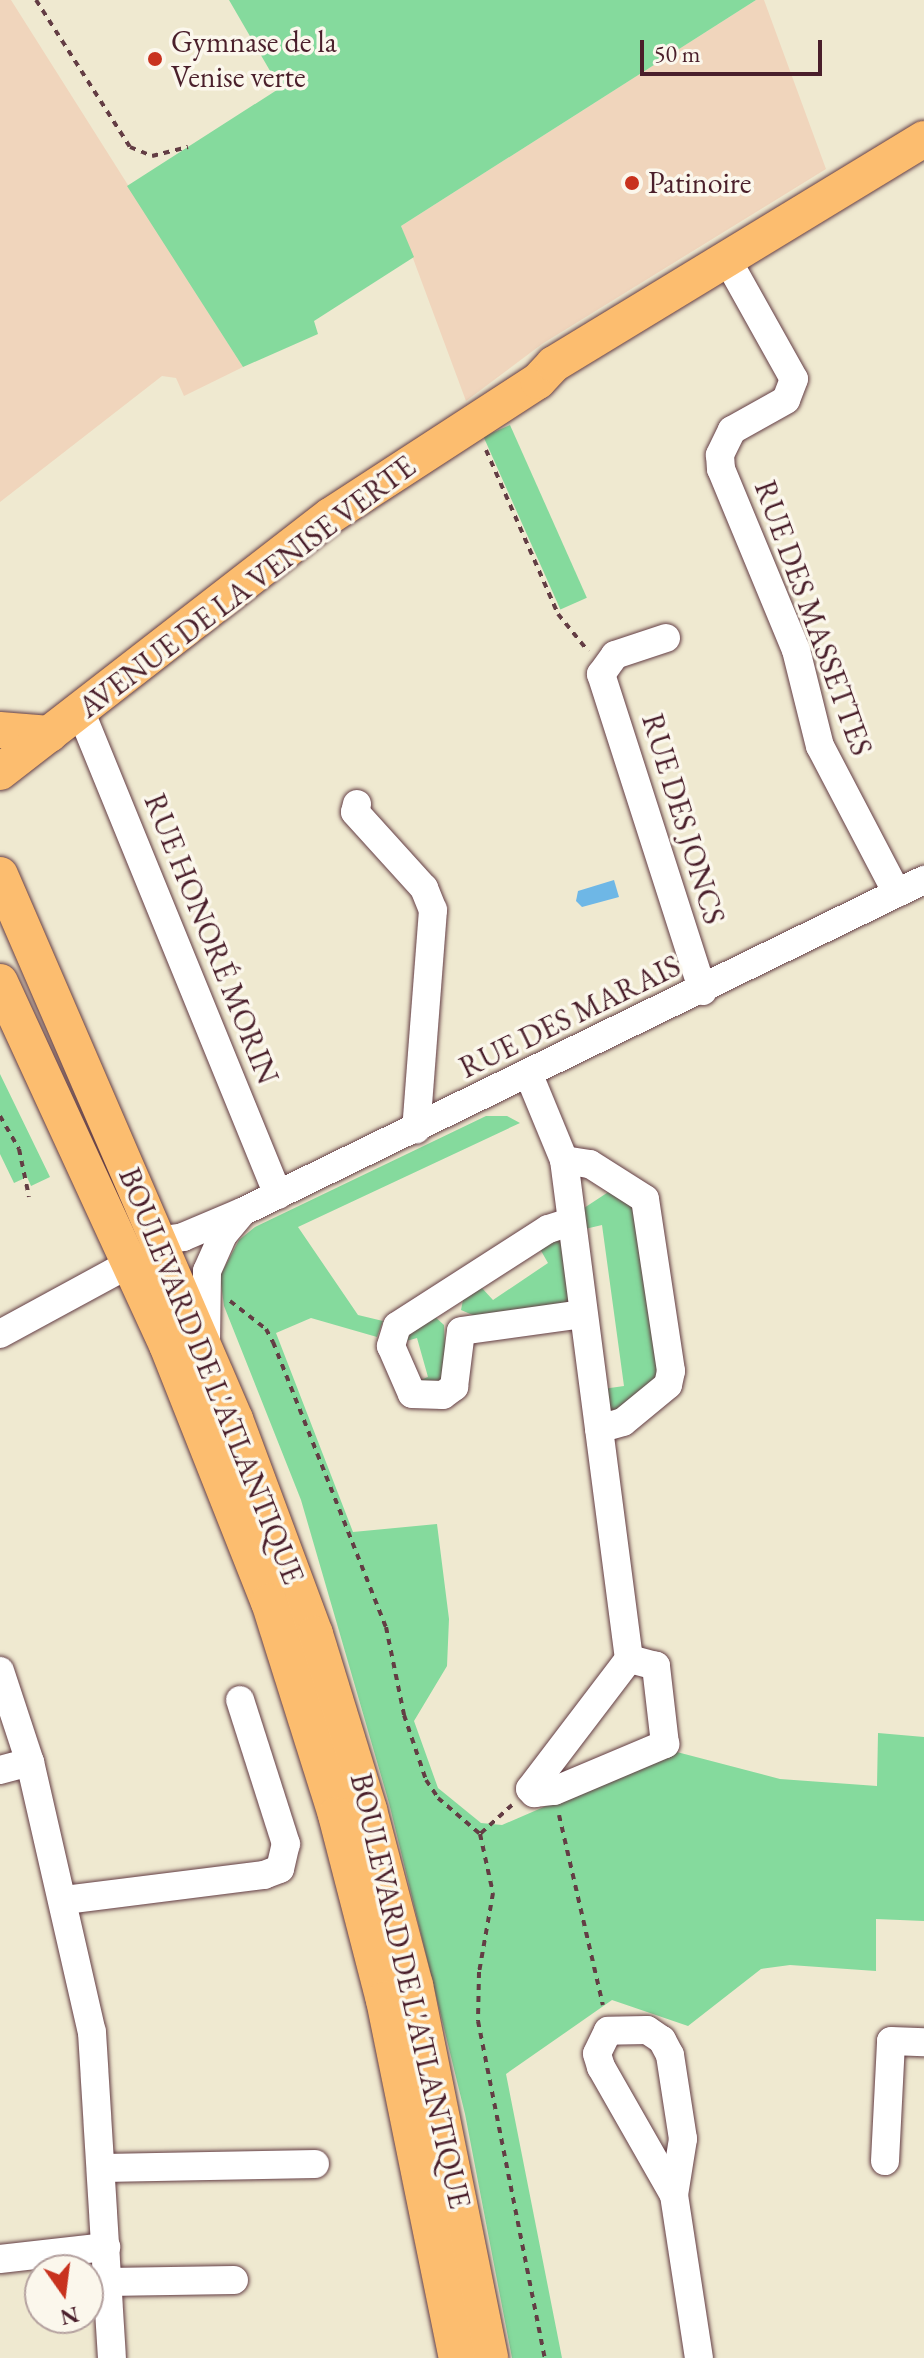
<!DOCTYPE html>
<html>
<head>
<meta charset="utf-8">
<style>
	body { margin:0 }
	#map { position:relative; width:924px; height:2358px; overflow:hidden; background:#efe9d0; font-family:"EB Garamond",serif }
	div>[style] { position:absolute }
	.built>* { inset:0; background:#f0d5bc }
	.green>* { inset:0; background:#85da9d; transform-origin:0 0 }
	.water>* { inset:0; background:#6eb7e6 }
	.path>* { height:4px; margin-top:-2px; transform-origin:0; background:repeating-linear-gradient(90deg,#633d44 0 6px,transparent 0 12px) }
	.roads { filter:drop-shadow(0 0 2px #633d44) drop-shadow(0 0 2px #633d44) }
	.minor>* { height:28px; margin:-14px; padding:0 14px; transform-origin:14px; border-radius:14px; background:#fff }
	.major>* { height:36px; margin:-18px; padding:0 18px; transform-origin:18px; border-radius:18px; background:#fcbd6f }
	.dots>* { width:22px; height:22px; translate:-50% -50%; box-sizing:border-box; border:4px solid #fbf7ec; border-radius:50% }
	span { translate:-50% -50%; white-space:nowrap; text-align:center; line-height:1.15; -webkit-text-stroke:7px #fbf7ec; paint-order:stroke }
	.poi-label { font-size:30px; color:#4a1f2b }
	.left { translate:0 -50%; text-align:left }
	.street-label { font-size:30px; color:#4a1f2b }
	.north { position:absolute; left:24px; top:2254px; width:80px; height:80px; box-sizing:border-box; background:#fbf7ec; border:2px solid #b4a19f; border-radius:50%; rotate:166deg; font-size:22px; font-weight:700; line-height:32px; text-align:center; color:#4a1f2b }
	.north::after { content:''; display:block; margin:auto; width:28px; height:36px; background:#c8321e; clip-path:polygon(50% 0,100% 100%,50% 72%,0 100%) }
	.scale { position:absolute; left:640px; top:40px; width:182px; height:36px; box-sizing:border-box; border:4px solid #4a1f2b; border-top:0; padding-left:10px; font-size:24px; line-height:28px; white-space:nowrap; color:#4a1f2b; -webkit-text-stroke:6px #fbf7ec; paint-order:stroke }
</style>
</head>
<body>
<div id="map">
	<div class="built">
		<div style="clip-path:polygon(0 0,11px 0,243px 367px,184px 396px,176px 378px,162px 376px,0 502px)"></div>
		<div style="clip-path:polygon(756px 0,764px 0,826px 169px,542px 344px,466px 401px,401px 226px)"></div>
	</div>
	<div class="green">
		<div style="clip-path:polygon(229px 0,756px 0,401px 226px,414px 257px,314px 321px,318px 334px,243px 367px,127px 186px,280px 88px)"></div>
		<div style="left:510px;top:425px;width:189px;height:29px;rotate:66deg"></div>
		<div style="clip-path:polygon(0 1074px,50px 1177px,31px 1186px,27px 1177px,14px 1183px,0 1154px)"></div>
		<div style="clip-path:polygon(486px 1116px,507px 1116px,520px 1123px,298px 1227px,358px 1315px,383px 1321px,377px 1337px,311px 1318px,276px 1333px,353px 1532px,437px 1524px,449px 1619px,447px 1666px,414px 1721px,438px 1788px,481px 1823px,502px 1825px,673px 1751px,780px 1779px,877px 1786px,878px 1733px,924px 1737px,924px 1921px,876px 1919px,876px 1971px,790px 1965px,761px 1969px,688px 2026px,612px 2000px,506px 2074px,562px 2358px,512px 2358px,465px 2114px,389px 1803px,301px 1500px,224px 1306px,220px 1276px,239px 1240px,255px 1227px)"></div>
		<div style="clip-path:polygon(616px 1187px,636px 1197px,662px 1373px,620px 1412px,610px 1413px,603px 1389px,624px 1386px,602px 1225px,585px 1229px,584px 1208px)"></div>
		<div style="clip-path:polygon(556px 1238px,564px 1238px,572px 1297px,566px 1305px,475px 1316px,461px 1310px,463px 1300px,481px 1287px,493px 1300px,548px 1263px,540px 1249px)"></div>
		<div style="clip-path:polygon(433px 1315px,444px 1325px,447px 1386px,415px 1382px,428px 1377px,417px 1338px,399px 1343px)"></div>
	</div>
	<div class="water">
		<div style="clip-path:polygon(614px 880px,619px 897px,582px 907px,576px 901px,578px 891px)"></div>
	</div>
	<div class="path">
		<div style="left:36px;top:0;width:174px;rotate:57.4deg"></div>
		<div style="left:130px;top:147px;width:24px;rotate:22deg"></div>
		<div style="left:152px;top:156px;width:37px;rotate:-14deg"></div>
		<div style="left:486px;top:450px;width:179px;rotate:66.3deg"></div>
		<div style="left:558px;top:614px;width:48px;rotate:51deg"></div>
		<div style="left:0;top:1116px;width:38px;rotate:60deg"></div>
		<div style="left:19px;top:1149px;width:49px;rotate:78.2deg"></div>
		<div style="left:230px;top:1301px;width:46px;rotate:37.9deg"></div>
		<div style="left:266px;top:1329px;width:15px;rotate:62deg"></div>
		<div style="left:273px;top:1342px;width:307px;rotate:68.4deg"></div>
		<div style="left:386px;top:1627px;width:90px;rotate:78.4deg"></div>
		<div style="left:404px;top:1715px;width:69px;rotate:71.3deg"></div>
		<div style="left:426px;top:1780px;width:22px;rotate:56deg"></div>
		<div style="left:438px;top:1798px;width:55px;rotate:40.6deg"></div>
		<div style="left:512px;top:1805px;width:43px;rotate:137.8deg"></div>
		<div style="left:480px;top:1834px;width:60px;rotate:77.6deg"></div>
		<div style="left:493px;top:1893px;width:80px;rotate:100deg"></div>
		<div style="left:479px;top:1972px;width:49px;rotate:91.2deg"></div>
		<div style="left:478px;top:2021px;width:344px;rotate:78.8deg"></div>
		<div style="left:559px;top:1815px;width:195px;rotate:77deg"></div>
	</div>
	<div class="roads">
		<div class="minor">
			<div style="left:728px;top:261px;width:135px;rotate:60.8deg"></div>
			<div style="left:794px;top:379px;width:22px;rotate:111deg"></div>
			<div style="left:786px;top:400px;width:62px;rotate:150.9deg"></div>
			<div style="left:732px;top:430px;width:28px;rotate:116deg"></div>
			<div style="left:720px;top:455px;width:14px;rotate:86deg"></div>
			<div style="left:721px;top:469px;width:196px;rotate:67.5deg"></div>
			<div style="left:796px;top:650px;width:99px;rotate:76deg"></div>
			<div style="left:820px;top:746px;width:166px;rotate:62.4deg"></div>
			<div style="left:666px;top:638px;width:54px;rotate:161.6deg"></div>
			<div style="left:615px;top:655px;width:24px;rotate:126deg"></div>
			<div style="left:601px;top:674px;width:333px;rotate:72.2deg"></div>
			<div style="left:80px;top:710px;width:524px;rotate:67.79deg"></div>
			<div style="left:357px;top:804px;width:8px;rotate:104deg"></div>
			<div style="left:355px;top:812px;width:103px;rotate:47.8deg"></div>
			<div style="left:424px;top:888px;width:24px;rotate:68deg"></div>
			<div style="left:433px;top:910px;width:220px;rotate:94.4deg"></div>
			<div style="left:529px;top:1075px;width:92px;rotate:67.6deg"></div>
			<div style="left:564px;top:1160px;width:503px;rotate:82.58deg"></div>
			<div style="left:629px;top:1659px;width:163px;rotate:127.3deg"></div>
			<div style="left:530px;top:1789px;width:6px;rotate:45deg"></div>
			<div style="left:534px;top:1793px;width:20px;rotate:-6deg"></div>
			<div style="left:554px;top:1791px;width:121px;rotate:-22.9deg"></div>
			<div style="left:665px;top:1744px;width:79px;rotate:-96.6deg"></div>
			<div style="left:656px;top:1666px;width:28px;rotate:-165deg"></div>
			<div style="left:564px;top:1160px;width:26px;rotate:9deg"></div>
			<div style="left:590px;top:1164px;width:65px;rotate:32.5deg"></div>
			<div style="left:645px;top:1199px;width:174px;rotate:81.4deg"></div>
			<div style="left:671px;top:1371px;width:14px;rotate:102deg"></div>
			<div style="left:668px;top:1385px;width:58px;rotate:140.6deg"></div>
			<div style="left:623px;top:1422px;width:25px;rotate:164deg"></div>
			<div style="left:570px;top:1222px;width:23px;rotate:162deg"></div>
			<div style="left:548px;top:1229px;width:179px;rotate:147.3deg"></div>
			<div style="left:397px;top:1326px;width:21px;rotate:107deg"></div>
			<div style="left:391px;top:1346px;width:52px;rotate:66.4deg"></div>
			<div style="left:412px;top:1394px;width:31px;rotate:2deg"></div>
			<div style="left:443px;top:1395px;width:14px;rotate:-36deg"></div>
			<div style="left:454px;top:1387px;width:56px;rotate:-82.9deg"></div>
			<div style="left:461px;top:1331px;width:122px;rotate:-8deg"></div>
			<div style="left:156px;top:1241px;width:27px;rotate:-8deg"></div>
			<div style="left:183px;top:1237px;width:64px;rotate:-23deg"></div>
			<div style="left:242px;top:1212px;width:759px;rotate:-25.96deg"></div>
			<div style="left:0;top:1334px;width:149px;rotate:-28.5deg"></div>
			<div style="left:206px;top:1344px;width:73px;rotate:-89.2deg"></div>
			<div style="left:207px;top:1271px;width:39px;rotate:-66deg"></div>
			<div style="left:223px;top:1235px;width:30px;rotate:-50deg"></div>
			<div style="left:0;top:1671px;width:96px;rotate:71.8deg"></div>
			<div style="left:30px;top:1762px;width:277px;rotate:77.1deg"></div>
			<div style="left:92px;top:2032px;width:327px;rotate:86.5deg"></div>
			<div style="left:0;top:1770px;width:31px;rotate:-15deg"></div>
			<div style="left:65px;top:1900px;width:201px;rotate:-7.2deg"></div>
			<div style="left:264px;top:1875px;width:17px;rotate:-21deg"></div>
			<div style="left:280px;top:1869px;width:26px;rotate:-77deg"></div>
			<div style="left:286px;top:1844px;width:151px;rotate:-107.7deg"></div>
			<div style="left:885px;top:2161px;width:120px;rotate:-87.1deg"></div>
			<div style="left:891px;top:2041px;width:33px;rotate:2deg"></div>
			<div style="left:104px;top:2168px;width:211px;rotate:-1.1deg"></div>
			<div style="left:674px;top:2195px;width:57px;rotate:-80.9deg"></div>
			<div style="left:683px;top:2139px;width:85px;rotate:-98.8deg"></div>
			<div style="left:670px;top:2055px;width:17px;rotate:-118deg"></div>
			<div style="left:662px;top:2040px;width:18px;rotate:-146deg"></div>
			<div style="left:647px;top:2030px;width:39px;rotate:179deg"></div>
			<div style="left:608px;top:2031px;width:25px;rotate:116deg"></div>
			<div style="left:597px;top:2054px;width:14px;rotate:73deg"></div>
			<div style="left:601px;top:2067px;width:147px;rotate:60.3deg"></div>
			<div style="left:674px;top:2195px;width:165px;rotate:81.3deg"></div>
			<div style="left:0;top:2259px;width:107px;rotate:-6.5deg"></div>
			<div style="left:107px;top:2282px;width:127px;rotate:-0.9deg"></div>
		</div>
		<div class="major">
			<div style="left:0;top:730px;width:50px;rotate:4.6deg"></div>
			<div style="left:0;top:772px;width:418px;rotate:-37.8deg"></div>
			<div style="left:330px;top:516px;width:248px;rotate:-33deg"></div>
			<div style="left:538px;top:381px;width:23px;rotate:-47deg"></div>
			<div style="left:554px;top:364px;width:433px;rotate:-31.3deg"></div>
			<div style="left:0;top:875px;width:593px;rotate:66.64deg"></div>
			<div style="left:235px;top:1419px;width:229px;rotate:69.6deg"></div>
			<div style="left:315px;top:1634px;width:184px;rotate:72.9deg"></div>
			<div style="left:369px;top:1810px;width:181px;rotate:75.3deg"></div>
			<div style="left:415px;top:1985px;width:380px;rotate:78.6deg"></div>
			<div style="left:0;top:982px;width:400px;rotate:65.3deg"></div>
			<div style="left:167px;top:1345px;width:277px;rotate:68.4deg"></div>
			<div style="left:269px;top:1602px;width:223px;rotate:72.5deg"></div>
			<div style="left:336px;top:1815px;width:191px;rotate:75.5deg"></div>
			<div style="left:384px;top:2000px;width:365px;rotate:78.5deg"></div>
		</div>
	</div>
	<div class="dots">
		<div style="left:155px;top:59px;background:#c8321e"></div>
		<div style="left:632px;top:183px;background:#c8321e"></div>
	</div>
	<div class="poi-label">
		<span class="left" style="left:171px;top:59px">Gymnase de la<br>Venise verte</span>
		<span class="left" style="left:648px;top:183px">Patinoire</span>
	</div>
	<div class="street-label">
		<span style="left:247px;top:587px;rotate:-37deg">AVENUE DE LA VENISE VERTE</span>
		<span style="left:813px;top:618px;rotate:70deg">RUE DES MASSETTES</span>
		<span style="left:683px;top:819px;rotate:73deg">RUE DES JONCS</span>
		<span style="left:211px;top:939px;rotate:68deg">RUE HONORÉ MORIN</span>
		<span style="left:570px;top:1017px;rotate:-26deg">RUE DES MARAIS</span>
		<span style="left:211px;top:1376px;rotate:68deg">BOULEVARD DE L'ATLANTIQUE</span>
		<span style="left:410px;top:1991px;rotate:77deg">BOULEVARD DE L'ATLANTIQUE</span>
	</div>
	<div class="north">N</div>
	<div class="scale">50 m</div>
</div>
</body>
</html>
